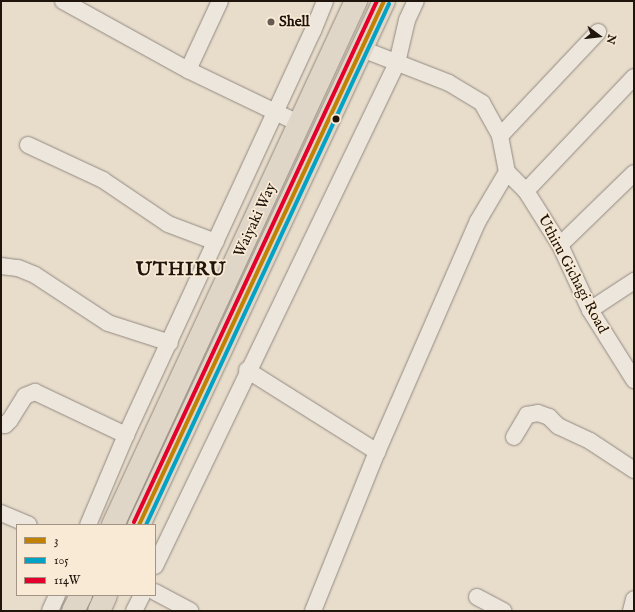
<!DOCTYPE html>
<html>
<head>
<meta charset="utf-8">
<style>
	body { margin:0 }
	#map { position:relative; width:635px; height:612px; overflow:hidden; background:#e8dccb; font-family:"IM FELL English",serif }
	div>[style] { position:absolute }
	.roads { filter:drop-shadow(0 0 1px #928a80) drop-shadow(0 0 1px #928a80) }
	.minor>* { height:16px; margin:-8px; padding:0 8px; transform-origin:8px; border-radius:8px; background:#ece6dd }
	.trunk>* { height:22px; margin:-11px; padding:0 11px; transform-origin:11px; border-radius:11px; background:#e0d6c8 }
	.bus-1>* { height:4px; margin:-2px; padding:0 2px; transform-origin:2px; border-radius:2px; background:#c18203 }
	.bus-2>* { height:4px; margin:-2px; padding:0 2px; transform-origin:2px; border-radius:2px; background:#02a2c4 }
	.bus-3>* { height:4px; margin:-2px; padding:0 2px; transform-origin:2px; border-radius:2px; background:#e4002b }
	.dots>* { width:11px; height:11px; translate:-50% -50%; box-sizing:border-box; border:2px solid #f8ead5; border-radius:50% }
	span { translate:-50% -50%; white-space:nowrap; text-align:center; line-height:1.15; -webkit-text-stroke:3.5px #f8ead5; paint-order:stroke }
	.poi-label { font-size:15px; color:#20150d; font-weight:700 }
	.left { translate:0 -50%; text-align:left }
	.street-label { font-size:15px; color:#20150d }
	.district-label { font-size:19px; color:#20150d; font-weight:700; letter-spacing:1px }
	.frame { position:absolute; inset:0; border:2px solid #20150d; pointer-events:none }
	.legend { position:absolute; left:16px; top:524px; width:140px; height:72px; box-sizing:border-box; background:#f8ead5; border:1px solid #a29585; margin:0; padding:5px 7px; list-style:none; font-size:12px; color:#20150d }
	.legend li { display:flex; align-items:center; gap:8px; height:20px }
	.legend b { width:20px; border:1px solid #a29585 }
	.north { position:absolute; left:579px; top:16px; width:40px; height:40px; -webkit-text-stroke:3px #f8ead5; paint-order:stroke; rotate:105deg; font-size:11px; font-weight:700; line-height:16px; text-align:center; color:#20150d }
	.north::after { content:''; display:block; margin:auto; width:14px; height:18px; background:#20150d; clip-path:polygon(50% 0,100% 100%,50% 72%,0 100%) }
</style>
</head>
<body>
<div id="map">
	<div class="roads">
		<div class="minor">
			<div style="left:63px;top:1px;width:143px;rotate:28.9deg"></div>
			<div style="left:188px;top:70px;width:124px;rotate:25.7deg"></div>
			<div style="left:362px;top:49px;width:93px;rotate:21.3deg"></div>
			<div style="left:449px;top:83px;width:39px;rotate:31deg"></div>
			<div style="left:482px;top:103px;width:38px;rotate:61deg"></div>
			<div style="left:500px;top:136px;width:37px;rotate:79deg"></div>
			<div style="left:507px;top:172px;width:27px;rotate:45deg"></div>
			<div style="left:526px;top:191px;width:64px;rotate:57.8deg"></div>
			<div style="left:560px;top:245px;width:72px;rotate:65.2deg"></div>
			<div style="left:590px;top:310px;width:83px;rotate:57.8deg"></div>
			<div style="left:188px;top:70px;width:76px;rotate:-65.1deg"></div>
			<div style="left:500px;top:136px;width:143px;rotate:-46.7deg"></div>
			<div style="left:28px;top:145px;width:83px;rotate:25deg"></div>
			<div style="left:103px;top:180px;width:78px;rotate:34.1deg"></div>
			<div style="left:168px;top:224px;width:51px;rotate:20.6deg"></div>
			<div style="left:526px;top:191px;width:157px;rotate:-46.5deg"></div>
			<div style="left:560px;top:245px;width:103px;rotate:-44.2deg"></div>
			<div style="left:1px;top:266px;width:17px;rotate:7deg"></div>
			<div style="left:18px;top:268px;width:18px;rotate:22deg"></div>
			<div style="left:35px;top:275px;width:87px;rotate:33.3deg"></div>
			<div style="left:108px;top:323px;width:65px;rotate:17.9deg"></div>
			<div style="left:590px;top:310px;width:53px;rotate:-33.4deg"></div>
			<div style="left:247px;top:370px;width:154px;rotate:32.2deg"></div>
			<div style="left:1px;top:424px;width:4px;rotate:14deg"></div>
			<div style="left:5px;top:425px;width:7px;rotate:-45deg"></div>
			<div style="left:10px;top:420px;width:28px;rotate:-58deg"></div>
			<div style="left:25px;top:396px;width:11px;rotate:-22deg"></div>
			<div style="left:35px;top:392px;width:101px;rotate:25.3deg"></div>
			<div style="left:514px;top:437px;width:26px;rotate:-59deg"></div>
			<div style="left:527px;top:415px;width:11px;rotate:-10deg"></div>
			<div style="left:538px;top:413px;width:12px;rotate:20deg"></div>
			<div style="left:549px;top:417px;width:13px;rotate:45deg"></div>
			<div style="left:558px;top:426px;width:35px;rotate:25deg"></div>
			<div style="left:590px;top:441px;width:53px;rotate:33.4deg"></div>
			<div style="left:1px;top:513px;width:30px;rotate:23deg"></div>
			<div style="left:88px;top:525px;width:98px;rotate:-67.1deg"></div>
			<div style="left:126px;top:435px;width:445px;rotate:-65.2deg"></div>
			<div style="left:313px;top:31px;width:32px;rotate:-68deg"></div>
			<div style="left:155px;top:566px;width:558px;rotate:-64.31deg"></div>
			<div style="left:397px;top:63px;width:44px;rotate:-76.9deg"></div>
			<div style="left:407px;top:20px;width:21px;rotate:-65deg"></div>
			<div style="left:155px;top:592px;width:40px;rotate:28deg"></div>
			<div style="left:477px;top:597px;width:30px;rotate:28deg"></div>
			<div style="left:50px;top:611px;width:17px;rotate:-66deg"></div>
			<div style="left:134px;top:611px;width:18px;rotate:-63deg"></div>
			<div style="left:313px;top:611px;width:171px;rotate:-68.1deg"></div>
			<div style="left:377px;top:452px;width:252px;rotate:-66.4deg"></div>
			<div style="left:478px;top:221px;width:57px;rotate:-59.4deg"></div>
			<div style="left:631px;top:611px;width:12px;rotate:-76deg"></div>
		</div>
		<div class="trunk">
			<div style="left:113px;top:525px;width:578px;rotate:-65.12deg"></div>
			<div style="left:139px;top:525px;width:578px;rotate:-64.94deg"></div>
			<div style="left:73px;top:611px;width:18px;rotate:-63deg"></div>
			<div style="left:99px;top:611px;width:17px;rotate:-66deg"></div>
		</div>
	</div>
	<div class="bus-1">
		<div style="left:139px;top:525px;width:578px;rotate:-64.94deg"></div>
	</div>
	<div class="bus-2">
		<div style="left:146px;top:525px;width:575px;rotate:-65deg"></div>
	</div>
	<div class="bus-3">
		<div style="left:134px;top:522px;width:575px;rotate:-65deg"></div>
	</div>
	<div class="dots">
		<div style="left:271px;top:22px;background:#665b50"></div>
		<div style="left:336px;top:119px;background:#20150d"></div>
	</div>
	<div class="poi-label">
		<span class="left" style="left:279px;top:22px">Shell</span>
	</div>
	<div class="street-label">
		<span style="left:255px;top:220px;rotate:-65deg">Waiyaki Way</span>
		<span style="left:573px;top:274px;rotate:62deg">Uthiru Gichagi Road</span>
	</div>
	<div class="district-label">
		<span style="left:181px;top:271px">UTHIRU</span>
	</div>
	<div class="frame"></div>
	<ul class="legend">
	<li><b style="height:5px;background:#c18203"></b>3</li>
	<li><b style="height:5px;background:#02a2c4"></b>105</li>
	<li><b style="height:5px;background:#e4002b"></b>114W</li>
	</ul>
	<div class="north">N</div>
</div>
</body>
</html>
